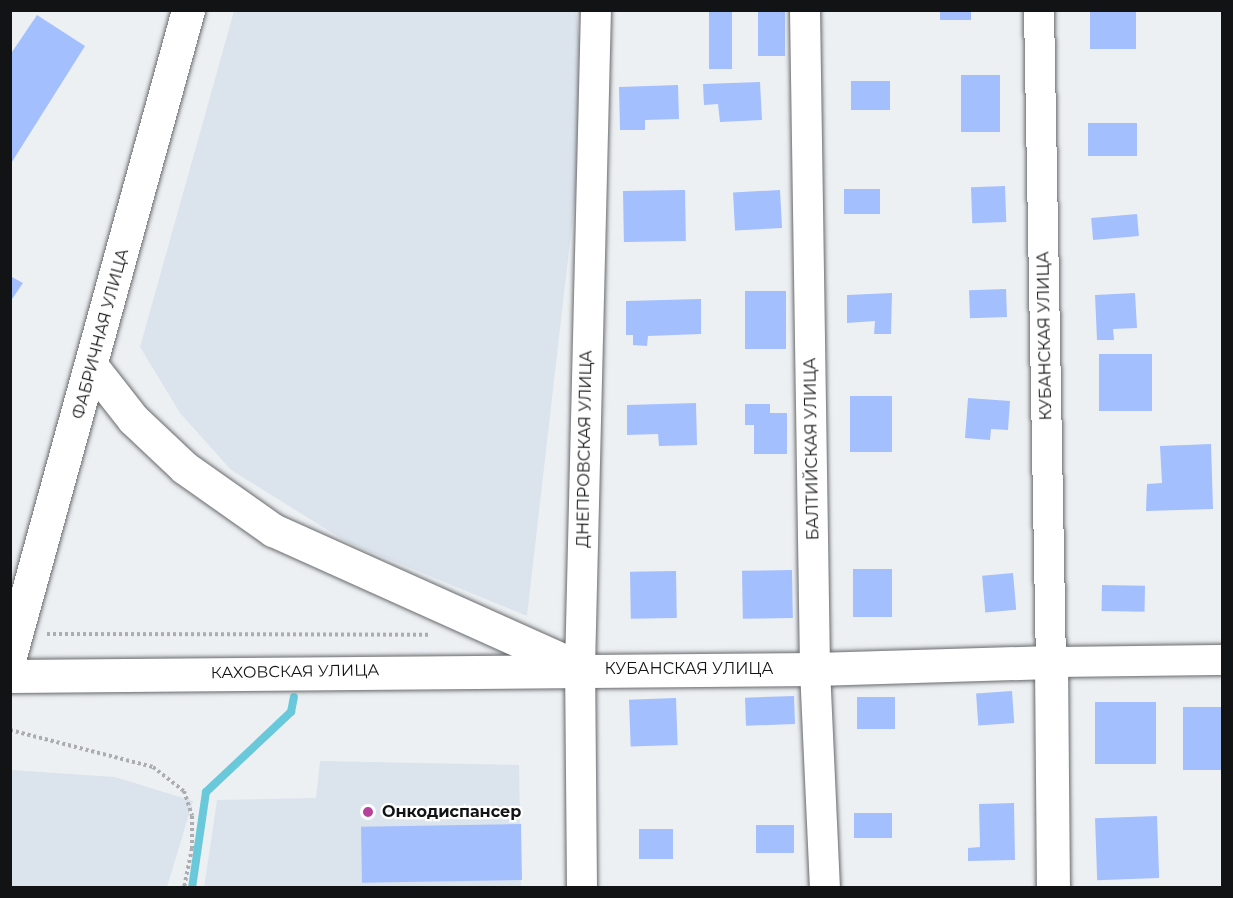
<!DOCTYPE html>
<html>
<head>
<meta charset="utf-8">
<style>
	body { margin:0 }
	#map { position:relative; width:1233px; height:898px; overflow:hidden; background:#edf0f3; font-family:Montserrat,sans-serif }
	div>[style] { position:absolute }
	.built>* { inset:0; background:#dbe3ec }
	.stream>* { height:8px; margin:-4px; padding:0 4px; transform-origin:4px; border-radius:4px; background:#69c9db }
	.building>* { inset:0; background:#a4bffd; transform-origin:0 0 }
	.path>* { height:4px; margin-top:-2px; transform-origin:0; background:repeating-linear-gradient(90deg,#abadb0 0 3px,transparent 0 6px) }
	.roads { filter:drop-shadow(0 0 2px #686a6d) drop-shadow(0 0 2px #686a6d) }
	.street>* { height:30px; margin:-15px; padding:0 15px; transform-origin:15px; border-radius:15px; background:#fff }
	.secondary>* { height:33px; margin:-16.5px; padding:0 16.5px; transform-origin:16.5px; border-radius:16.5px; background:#fff }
	.dots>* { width:16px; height:16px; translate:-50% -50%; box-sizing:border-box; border:3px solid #fff; border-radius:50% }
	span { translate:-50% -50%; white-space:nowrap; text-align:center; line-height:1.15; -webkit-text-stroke:4.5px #fff; paint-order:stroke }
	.street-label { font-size:16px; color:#121314 }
	.poi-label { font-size:16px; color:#121314; font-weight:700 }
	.left { translate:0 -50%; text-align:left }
	.frame { position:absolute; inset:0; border:12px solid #121314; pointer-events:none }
</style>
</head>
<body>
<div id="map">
	<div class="built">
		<div style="clip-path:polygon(234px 11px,576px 11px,586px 103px,527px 616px,347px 542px,231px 470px,180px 413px,140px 347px)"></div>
		<div style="clip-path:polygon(320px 761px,519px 765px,521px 887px,204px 888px,217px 800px,316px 798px)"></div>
		<div style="clip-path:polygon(11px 770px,115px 777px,193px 801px,167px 887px,11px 887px)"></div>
	</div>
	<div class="stream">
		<div style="left:192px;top:888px;width:97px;rotate:-81.7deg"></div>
		<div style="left:206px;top:792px;width:117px;rotate:-43.3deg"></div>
		<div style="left:291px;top:712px;width:15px;rotate:-79deg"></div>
	</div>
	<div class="building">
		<div style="left:709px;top:10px;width:23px;height:59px"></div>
		<div style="left:758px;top:10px;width:27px;height:46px"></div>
		<div style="left:940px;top:10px;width:31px;height:10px"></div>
		<div style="left:1090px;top:10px;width:46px;height:39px"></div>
		<div style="clip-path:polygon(37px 15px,85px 46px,10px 165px,10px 55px)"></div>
		<div style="left:961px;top:75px;width:39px;height:57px"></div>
		<div style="left:851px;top:81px;width:39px;height:29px"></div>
		<div style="clip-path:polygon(760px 82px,762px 120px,720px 122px,718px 104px,704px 105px,703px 84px)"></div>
		<div style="clip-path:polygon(678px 85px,679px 119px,645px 120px,645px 130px,620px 130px,619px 87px)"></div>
		<div style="left:1088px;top:123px;width:49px;height:33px"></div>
		<div style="left:1005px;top:186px;width:36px;height:34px;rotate:88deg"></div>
		<div style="left:844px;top:189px;width:36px;height:25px"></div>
		<div style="left:685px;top:190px;width:51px;height:62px;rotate:89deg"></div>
		<div style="left:780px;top:190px;width:38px;height:47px;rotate:87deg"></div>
		<div style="left:1137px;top:214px;width:22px;height:46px;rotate:85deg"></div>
		<div style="clip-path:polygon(10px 276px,23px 283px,10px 302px)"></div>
		<div style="left:1006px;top:289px;width:28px;height:37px;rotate:88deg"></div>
		<div style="left:786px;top:291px;width:58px;height:41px;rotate:90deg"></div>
		<div style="clip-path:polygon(892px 293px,891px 334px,874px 334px,875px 321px,847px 323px,847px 295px)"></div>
		<div style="clip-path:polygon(1135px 293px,1137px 328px,1113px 329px,1114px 340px,1097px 340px,1095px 295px)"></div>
		<div style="clip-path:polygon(701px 299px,701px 334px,648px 336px,647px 346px,633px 345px,633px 335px,626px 335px,626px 301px)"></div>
		<div style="left:1099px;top:354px;width:53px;height:57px"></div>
		<div style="left:850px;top:396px;width:42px;height:56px"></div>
		<div style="clip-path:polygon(968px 398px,1010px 401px,1008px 430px,991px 429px,990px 440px,965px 438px)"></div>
		<div style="clip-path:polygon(696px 403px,697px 445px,659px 446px,658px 434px,627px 435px,627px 405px)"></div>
		<div style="clip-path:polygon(745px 404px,770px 404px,770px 413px,787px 413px,787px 454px,754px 454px,754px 425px,745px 425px)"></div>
		<div style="clip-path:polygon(1211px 444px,1213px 509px,1146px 511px,1147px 484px,1162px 483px,1160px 446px)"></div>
		<div style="left:853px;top:569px;width:39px;height:48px"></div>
		<div style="left:792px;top:570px;width:48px;height:50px;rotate:89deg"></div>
		<div style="left:676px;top:571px;width:47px;height:46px;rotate:89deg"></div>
		<div style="left:1013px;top:573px;width:37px;height:31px;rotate:85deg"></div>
		<div style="left:1102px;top:585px;width:43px;height:26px;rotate:1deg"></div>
		<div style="left:1012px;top:691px;width:32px;height:36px;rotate:86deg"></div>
		<div style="left:794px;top:696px;width:28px;height:49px;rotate:88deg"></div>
		<div style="left:857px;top:697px;width:38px;height:32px"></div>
		<div style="left:676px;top:698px;width:47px;height:47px;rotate:88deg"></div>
		<div style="left:1095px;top:702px;width:61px;height:62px"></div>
		<div style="left:1222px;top:707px;width:63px;height:39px;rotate:90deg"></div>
		<div style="clip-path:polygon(1014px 803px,1015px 860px,968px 861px,968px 848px,980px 847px,979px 804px)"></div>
		<div style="left:854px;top:813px;width:38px;height:25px"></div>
		<div style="left:1157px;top:816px;width:62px;height:62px;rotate:88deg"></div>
		<div style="left:521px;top:824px;width:56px;height:160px;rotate:89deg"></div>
		<div style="left:756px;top:825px;width:38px;height:28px"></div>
		<div style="left:639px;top:829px;width:34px;height:30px"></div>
	</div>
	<div class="path">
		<div style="left:47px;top:634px;width:383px;rotate:0.1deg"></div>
		<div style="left:10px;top:730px;width:148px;rotate:14.5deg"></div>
		<div style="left:153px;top:767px;width:39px;rotate:38deg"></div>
		<div style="left:184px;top:791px;width:26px;rotate:72deg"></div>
		<div style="left:192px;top:816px;width:32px;rotate:90deg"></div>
		<div style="left:192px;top:848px;width:41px;rotate:101.3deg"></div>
	</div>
	<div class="roads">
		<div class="street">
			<div style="left:805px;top:10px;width:659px;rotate:89.13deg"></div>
			<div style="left:815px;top:669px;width:219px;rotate:87.4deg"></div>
			<div style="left:1039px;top:10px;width:652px;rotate:88.95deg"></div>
			<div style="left:1051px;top:662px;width:171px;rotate:-0.7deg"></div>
			<div style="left:582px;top:888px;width:220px;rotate:-90.5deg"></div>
			<div style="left:580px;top:668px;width:658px;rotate:-88.61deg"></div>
		</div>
		<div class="secondary">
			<div style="left:93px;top:368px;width:65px;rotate:51.9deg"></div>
			<div style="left:133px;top:419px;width:71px;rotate:43.3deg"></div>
			<div style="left:185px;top:468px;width:108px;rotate:35.2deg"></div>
			<div style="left:273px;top:530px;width:329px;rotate:24.2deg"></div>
			<div style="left:10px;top:656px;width:670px;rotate:-74.59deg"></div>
			<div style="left:10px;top:676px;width:805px;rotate:-0.5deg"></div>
			<div style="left:815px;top:669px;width:236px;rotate:-1.7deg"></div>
			<div style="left:1051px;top:662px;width:226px;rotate:89.5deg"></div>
		</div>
	</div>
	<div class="dots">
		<div style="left:368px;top:812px;background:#b7429a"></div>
	</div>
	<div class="street-label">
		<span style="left:101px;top:334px;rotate:-75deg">ФАБРИЧНАЯ УЛИЦА</span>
		<span style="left:1045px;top:336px;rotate:-91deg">КУБАНСКАЯ УЛИЦА</span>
		<span style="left:585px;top:449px;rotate:-89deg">ДНЕПРОВСКАЯ УЛИЦА</span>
		<span style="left:812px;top:449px;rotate:-91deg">БАЛТИЙСКАЯ УЛИЦА</span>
		<span style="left:689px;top:669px">КУБАНСКАЯ УЛИЦА</span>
		<span style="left:295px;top:672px;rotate:-1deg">КАХОВСКАЯ УЛИЦА</span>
	</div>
	<div class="poi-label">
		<span class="left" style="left:382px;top:812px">Онкодиспансер</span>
	</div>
	<div class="frame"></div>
</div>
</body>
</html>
